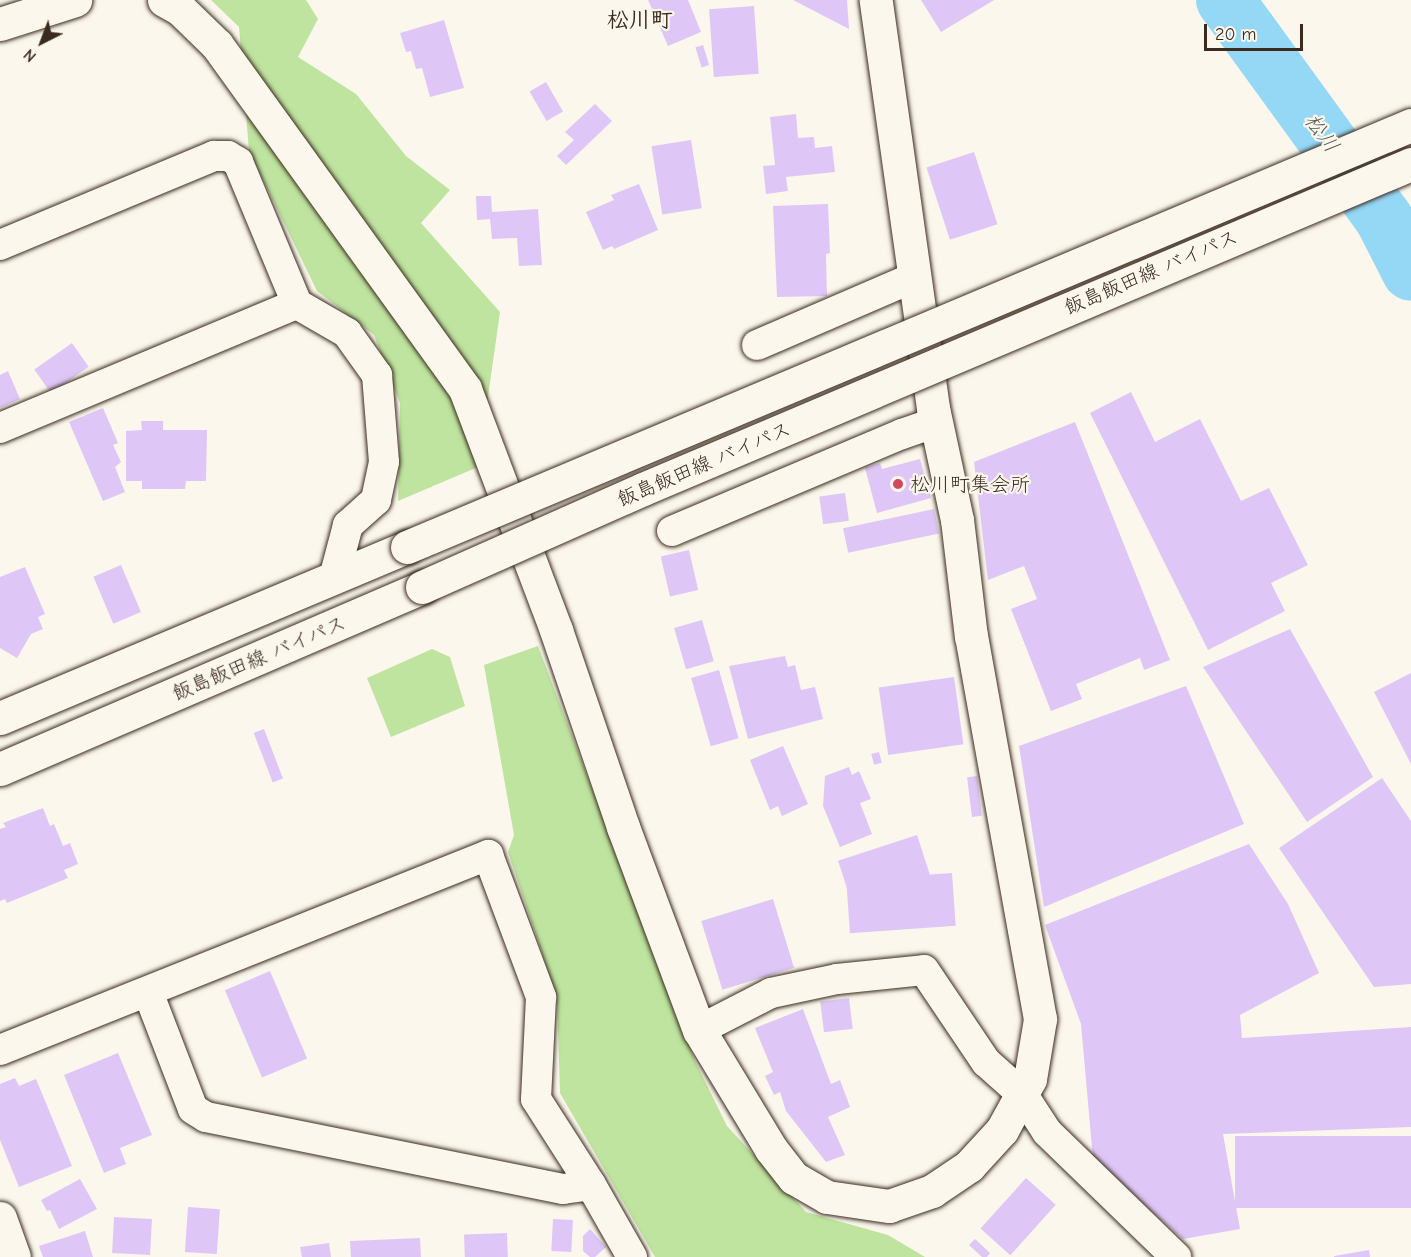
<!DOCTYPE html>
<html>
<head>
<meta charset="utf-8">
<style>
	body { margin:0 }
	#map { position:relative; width:1411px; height:1257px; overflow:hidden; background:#fbf7ec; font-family:"Comic Neue","Klee One",sans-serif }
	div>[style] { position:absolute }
	.green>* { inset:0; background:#bee49f }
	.river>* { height:58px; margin:-29px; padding:0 29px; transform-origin:29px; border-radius:29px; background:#94d8f6 }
	.building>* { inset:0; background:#dec7f7; transform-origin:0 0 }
	.roads { filter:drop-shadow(0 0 2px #3b2a1e) drop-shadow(0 0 2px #3b2a1e) }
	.minor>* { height:30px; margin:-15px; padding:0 15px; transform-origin:15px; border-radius:15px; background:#fbf7ec }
	.tertiary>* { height:33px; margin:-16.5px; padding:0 16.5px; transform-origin:16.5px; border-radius:16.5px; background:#fbf7ec }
	.primary>* { height:33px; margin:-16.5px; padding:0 16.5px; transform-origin:16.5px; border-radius:16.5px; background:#fbf7ec }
	.bridges { filter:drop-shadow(0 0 2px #3b2a1e) drop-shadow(0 0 2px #3b2a1e) }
	.primary-bridge>* { height:33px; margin:-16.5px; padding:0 16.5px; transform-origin:16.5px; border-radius:16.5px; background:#fbf7ec }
	.dots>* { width:16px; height:16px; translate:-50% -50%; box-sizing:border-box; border:3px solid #fbf7ec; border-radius:50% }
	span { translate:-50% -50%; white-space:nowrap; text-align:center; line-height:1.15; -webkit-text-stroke:4.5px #fbf7ec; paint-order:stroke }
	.street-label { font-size:20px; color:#3b2a1e }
	.poi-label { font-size:20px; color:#3b2a1e }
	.left { translate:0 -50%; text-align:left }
	.water-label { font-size:21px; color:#515654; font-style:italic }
	.quarter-label { font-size:22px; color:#3b2a1e; font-weight:700 }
	.north { position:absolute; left:12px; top:12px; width:60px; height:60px; -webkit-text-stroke:4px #fbf7ec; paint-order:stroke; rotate:222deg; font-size:16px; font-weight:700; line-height:24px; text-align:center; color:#3b2a1e }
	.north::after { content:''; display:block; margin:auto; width:21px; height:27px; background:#3b2a1e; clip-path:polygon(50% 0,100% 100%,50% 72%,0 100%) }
	.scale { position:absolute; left:1204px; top:24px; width:99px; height:27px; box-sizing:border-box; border:3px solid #3b2a1e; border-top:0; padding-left:8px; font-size:18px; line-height:21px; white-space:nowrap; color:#3b2a1e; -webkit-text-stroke:4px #fbf7ec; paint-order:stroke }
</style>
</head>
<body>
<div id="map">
	<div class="green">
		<div style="clip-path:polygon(211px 0,306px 0,318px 19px,298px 57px,356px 94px,406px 156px,450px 190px,421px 223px,500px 312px,478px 467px,398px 501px,400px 403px,374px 335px,317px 291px,249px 151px,239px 27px)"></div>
		<div style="clip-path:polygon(538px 646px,695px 1061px,727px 1126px,806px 1212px,888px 1235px,925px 1257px,655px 1257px,560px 1093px,557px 997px,508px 852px,514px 835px,484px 665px)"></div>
		<div style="clip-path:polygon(432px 649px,450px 657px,465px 706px,391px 737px,367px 678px)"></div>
	</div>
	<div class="river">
		<div style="left:1225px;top:0;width:271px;rotate:54deg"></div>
		<div style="left:1384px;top:219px;width:59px;rotate:63deg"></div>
	</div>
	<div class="building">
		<div style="clip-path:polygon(648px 0,688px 0,701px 32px,668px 46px)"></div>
		<div style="clip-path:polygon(793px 0,847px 0,849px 29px)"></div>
		<div style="clip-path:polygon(921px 0,994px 0,941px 32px)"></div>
		<div style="left:754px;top:6px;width:68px;height:45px;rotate:86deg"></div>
		<div style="clip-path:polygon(444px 20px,464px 88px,430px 97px,422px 68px,416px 69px,411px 51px,406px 52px,400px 33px)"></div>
		<div style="left:703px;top:45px;width:21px;height:8px;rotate:73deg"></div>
		<div style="left:546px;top:82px;width:34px;height:19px;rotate:60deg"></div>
		<div style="clip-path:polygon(595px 104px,612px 121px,566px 165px,557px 156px,574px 140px,565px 132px)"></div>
		<div style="clip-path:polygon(796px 114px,798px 138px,814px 137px,815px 148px,832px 146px,835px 172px,786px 177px,788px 191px,766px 194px,763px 166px,775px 165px,770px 117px)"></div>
		<div style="left:691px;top:140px;width:69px;height:40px;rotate:81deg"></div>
		<div style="left:974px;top:152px;width:76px;height:50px;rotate:72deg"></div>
		<div style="clip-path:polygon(639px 184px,658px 230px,614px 249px,612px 246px,603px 250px,586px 212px,614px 200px,611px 195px)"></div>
		<div style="clip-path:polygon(476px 196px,491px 196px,492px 212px,538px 209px,542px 265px,519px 266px,517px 238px,492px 239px,490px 219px,477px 220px)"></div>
		<div style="clip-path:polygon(828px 204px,830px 253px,826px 254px,827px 296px,777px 297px,773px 206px)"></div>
		<div style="left:72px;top:343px;width:29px;height:46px;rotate:55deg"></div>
		<div style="clip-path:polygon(8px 371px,20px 399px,0 408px,0 375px)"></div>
		<div style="clip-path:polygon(1131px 392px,1155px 442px,1200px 419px,1241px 501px,1269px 488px,1308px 565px,1271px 583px,1285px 611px,1208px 650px,1090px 413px)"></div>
		<div style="clip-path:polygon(103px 408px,118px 443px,113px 445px,121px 462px,115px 467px,125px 492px,103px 501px,69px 422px)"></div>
		<div style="clip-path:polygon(141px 421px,163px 421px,163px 430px,207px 430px,206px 481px,186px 481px,185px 489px,142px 489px,142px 481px,126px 481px,126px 431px,142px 430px)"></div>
		<div style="clip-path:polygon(1075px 422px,1170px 660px,1144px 670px,1140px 658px,1076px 684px,1082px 699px,1051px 711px,1011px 609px,1037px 599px,1024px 566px,988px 580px,974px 462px)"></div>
		<div style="clip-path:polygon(920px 459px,931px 498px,877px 513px,865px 468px,880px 463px,882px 469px)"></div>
		<div style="left:845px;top:493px;width:28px;height:26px;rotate:82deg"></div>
		<div style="left:934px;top:509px;width:25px;height:93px;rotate:78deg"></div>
		<div style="left:689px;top:550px;width:41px;height:29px;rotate:77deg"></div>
		<div style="left:121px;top:565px;width:51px;height:30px;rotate:67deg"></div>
		<div style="clip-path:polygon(25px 567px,45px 614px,38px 617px,43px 629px,31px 634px,17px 658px,0 648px,0 577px)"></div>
		<div style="left:702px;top:620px;width:43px;height:29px;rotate:74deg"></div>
		<div style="clip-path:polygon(1290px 629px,1373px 777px,1307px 822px,1203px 667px)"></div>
		<div style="clip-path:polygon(785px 656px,788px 667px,795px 665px,801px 690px,815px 687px,823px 719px,748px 739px,729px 666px)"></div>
		<div style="left:719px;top:670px;width:71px;height:29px;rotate:74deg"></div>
		<div style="clip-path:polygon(1411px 673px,1411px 764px,1374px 692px)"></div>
		<div style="left:954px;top:677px;width:68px;height:76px;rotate:82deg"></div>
		<div style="clip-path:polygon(1186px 686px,1244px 824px,1044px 907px,1019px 746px)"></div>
		<div style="left:264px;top:729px;width:53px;height:11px;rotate:69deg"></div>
		<div style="clip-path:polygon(783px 746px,808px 804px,782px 816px,778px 806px,770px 810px,750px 760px)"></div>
		<div style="left:879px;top:752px;width:11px;height:8px;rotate:75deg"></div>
		<div style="clip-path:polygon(849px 767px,852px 775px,859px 771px,871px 799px,860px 803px,872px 834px,840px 847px,823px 806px,825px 776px)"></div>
		<div style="left:977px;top:776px;width:40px;height:10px;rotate:83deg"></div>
		<div style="clip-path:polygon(1382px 778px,1411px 821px,1411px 984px,1374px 987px,1279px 848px)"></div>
		<div style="clip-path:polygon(43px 808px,50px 826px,54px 824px,63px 846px,70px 843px,78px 864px,64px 870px,68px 878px,7px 903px,5px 899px,0 901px,0 829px,6px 827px,3px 823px)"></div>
		<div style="left:917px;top:835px;width:42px;height:83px;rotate:72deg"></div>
		<div style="clip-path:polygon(1249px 844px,1288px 904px,1319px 973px,1240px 1015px,1242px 1038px,1411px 1027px,1411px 1127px,1223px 1134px,1240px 1229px,1183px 1239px,1093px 1159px,1081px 1024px,1045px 925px)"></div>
		<div style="left:952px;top:873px;width:53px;height:106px;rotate:86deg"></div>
		<div style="left:773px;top:899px;width:72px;height:75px;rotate:73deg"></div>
		<div style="left:270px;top:971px;width:95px;height:49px;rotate:67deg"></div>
		<div style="left:849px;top:998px;width:31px;height:29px;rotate:83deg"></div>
		<div style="clip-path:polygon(803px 1009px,831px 1084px,840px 1080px,850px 1107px,828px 1117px,845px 1155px,826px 1162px,786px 1111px,780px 1092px,774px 1095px,765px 1076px,773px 1072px,755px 1028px)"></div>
		<div style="clip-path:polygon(118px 1053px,152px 1135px,120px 1148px,126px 1164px,104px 1173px,64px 1075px)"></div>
		<div style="clip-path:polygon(15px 1078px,19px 1086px,36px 1079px,72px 1166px,19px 1187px,0 1140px,0 1084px)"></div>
		<div style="left:1411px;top:1136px;width:72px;height:176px;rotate:90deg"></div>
		<div style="left:1026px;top:1178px;width:40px;height:68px;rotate:42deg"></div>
		<div style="clip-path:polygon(80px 1179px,97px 1209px,59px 1229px,50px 1210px,47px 1211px,41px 1200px)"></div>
		<div style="left:188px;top:1207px;width:32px;height:45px;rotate:4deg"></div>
		<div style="left:114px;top:1217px;width:38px;height:36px;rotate:3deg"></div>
		<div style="left:553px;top:1219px;width:20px;height:32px;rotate:3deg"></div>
		<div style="clip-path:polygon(590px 1229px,606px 1247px,595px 1257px,590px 1257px,583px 1251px,583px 1236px)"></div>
		<div style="clip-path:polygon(85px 1231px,93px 1257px,43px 1257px,39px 1246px)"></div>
		<div style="left:507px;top:1233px;width:24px;height:43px;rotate:88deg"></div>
		<div style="clip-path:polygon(420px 1238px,421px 1257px,351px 1257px,350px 1241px)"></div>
		<div style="clip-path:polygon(975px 1239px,990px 1253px,987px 1257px,982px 1257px,969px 1245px)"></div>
		<div style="clip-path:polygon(329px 1243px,331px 1257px,302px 1257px,300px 1247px)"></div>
		<div style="clip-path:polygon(1369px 1250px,1370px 1257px,1334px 1257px,1334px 1256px)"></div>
	</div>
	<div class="roads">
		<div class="minor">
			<div style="left:0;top:245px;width:232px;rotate:-22.6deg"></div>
			<div style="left:214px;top:156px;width:14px"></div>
			<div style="left:228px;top:156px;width:12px;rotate:31deg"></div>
			<div style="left:238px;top:162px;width:154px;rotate:67.4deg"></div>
			<div style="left:757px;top:345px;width:172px;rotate:-23.3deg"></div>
			<div style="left:0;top:428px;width:322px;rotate:-22.7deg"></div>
			<div style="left:297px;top:304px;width:58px;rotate:30.1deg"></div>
			<div style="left:347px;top:333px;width:52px;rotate:54.5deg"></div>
			<div style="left:377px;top:375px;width:87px;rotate:85.4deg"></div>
			<div style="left:384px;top:462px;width:39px;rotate:102deg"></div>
			<div style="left:376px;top:500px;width:38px;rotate:138deg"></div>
			<div style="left:348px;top:525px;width:55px;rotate:104.8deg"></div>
			<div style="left:672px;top:531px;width:250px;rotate:-22.9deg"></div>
			<div style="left:902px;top:434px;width:36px;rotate:-19deg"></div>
			<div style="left:148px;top:992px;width:125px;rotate:69deg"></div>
			<div style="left:193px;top:1109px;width:15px;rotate:32deg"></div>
			<div style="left:206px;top:1117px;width:364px;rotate:11.4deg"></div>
			<div style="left:563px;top:1189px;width:28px;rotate:-8deg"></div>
			<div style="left:699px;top:1030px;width:81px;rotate:-27.2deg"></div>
			<div style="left:771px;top:993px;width:67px;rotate:-12deg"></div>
			<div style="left:837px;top:979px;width:87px;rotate:-5.9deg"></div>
			<div style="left:924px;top:970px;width:111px;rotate:56deg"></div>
			<div style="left:986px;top:1062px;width:50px;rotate:41.7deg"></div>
			<div style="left:1023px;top:1095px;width:44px;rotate:57deg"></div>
			<div style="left:1047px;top:1132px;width:180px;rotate:44.1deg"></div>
			<div style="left:0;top:1050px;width:526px;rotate:-21.78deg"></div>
			<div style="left:488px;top:855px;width:152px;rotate:69.5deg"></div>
			<div style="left:541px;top:997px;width:102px;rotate:92.8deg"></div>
			<div style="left:536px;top:1099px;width:102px;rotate:57.4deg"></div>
			<div style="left:591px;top:1185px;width:83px;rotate:60.3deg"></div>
		</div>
		<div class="tertiary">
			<div style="left:164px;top:0;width:18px;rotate:29deg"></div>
			<div style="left:180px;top:9px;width:52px;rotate:44.2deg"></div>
			<div style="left:217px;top:45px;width:424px;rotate:54.2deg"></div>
			<div style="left:465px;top:389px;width:258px;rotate:69.3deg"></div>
			<div style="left:556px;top:630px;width:208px;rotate:71.2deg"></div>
			<div style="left:623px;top:827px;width:217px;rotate:69.5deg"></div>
			<div style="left:699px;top:1030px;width:139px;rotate:58.8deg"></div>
			<div style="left:771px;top:1149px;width:37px;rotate:52deg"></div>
			<div style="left:794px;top:1178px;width:38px;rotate:30deg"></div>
			<div style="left:827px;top:1197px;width:63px;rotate:8.3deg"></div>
			<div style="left:889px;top:1206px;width:46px;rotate:-19.2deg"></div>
			<div style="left:932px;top:1191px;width:45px;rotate:-34deg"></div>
			<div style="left:969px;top:1166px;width:49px;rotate:-47.5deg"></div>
			<div style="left:1002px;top:1130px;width:58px;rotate:-61.2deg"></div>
			<div style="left:1030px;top:1079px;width:61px;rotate:-80.5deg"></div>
			<div style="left:1040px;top:1019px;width:388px;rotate:-100.2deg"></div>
			<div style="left:971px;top:637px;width:118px;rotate:-96.8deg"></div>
			<div style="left:957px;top:520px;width:115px;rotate:-102.1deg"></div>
			<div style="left:933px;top:408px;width:412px;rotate:-98deg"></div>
			<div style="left:0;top:24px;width:79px;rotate:-17.7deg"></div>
			<div style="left:0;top:1218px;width:41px;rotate:70.3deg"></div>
		</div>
		<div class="primary">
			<div style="left:0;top:718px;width:441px;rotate:-22.8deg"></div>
			<div style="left:0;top:769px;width:460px;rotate:-23.3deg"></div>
		</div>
	</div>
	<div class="bridges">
		<div class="primary-bridge">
			<div style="left:407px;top:547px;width:1089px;rotate:-22.8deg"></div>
			<div style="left:422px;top:587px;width:242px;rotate:-23.9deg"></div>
			<div style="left:643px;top:489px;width:834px;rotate:-22.94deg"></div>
		</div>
	</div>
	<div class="dots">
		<div style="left:898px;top:484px;background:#d1495b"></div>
	</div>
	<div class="street-label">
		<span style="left:1151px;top:272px;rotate:-23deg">飯島飯田線 バイパス</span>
		<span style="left:704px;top:464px;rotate:-23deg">飯島飯田線 バイパス</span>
		<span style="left:259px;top:658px;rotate:-23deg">飯島飯田線 バイパス</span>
	</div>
	<div class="poi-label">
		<span class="left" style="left:910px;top:484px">松川町集会所</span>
	</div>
	<div class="water-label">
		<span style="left:1322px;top:133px;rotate:54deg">松川</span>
	</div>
	<div class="quarter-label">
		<span style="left:640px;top:21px">松川町</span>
	</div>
	<div class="north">N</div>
	<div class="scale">20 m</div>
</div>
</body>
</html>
